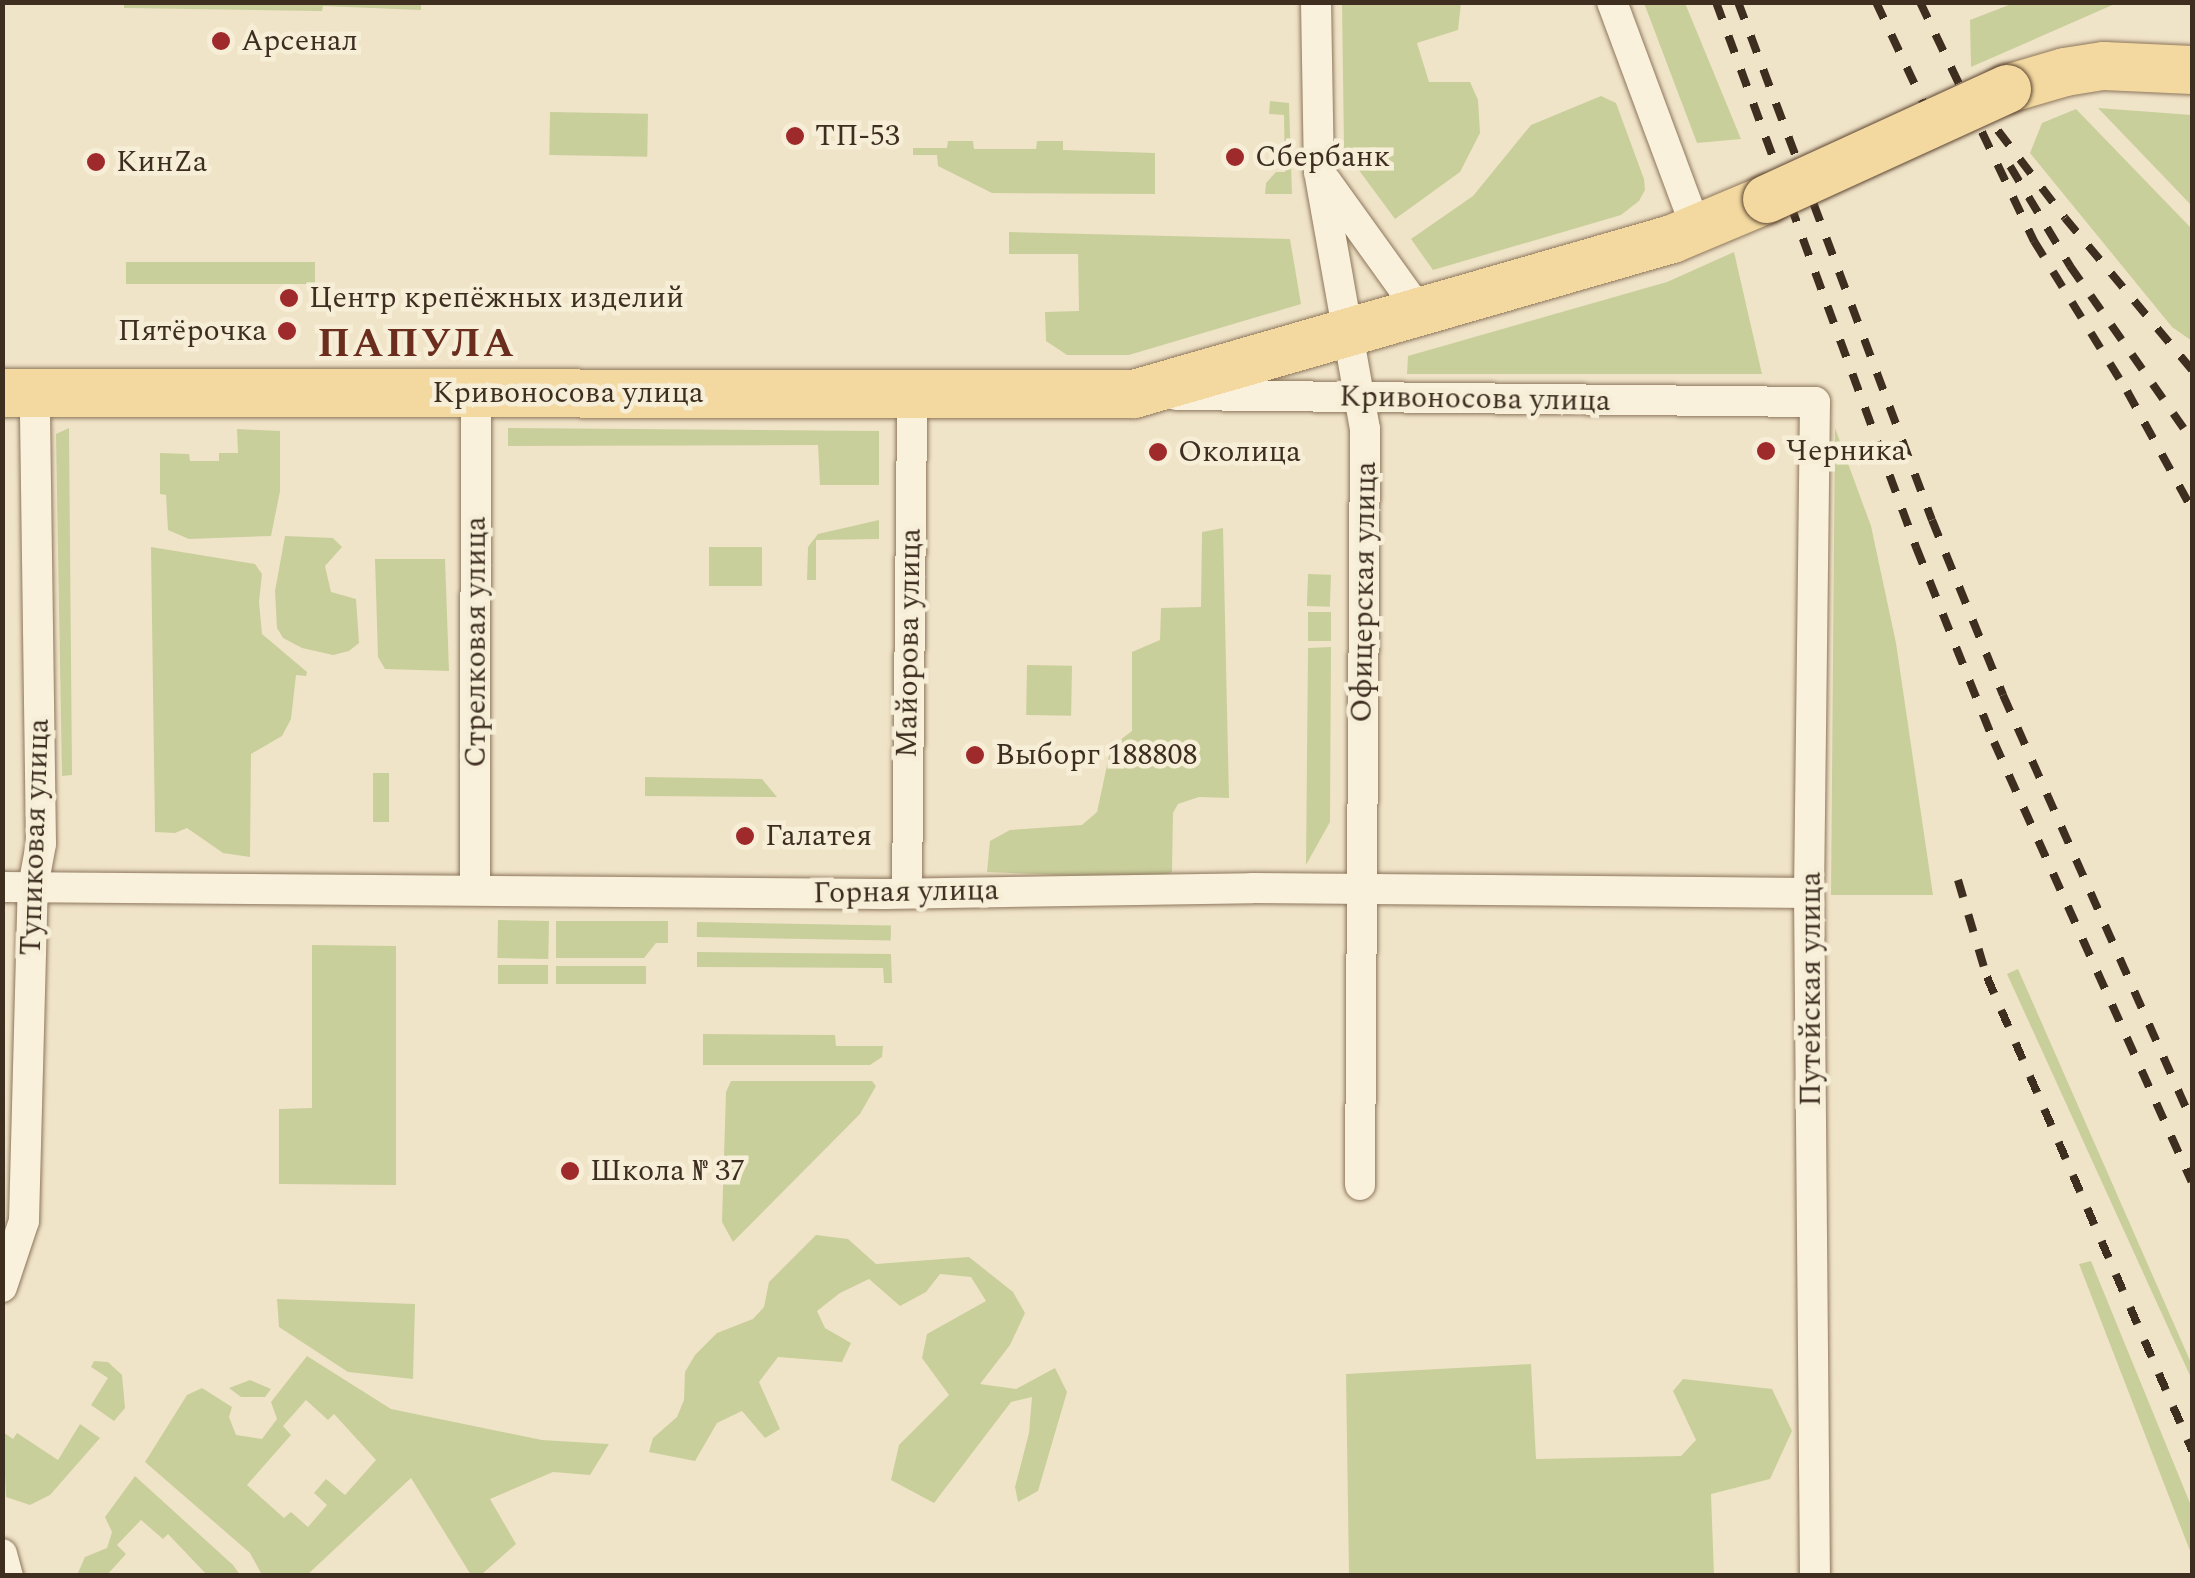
<!DOCTYPE html>
<html>
<head>
<meta charset="utf-8">
<style>
	body { margin:0 }
	#map { position:relative; width:2195px; height:1578px; overflow:hidden; background:#f0e4c8; font-family:Spectral,serif }
	div>[style] { position:absolute }
	.green>* { inset:0; background:#c9cf9b; transform-origin:0 0 }
	.roads { filter:drop-shadow(0 0 2px #8d765c) drop-shadow(0 0 2px #8d765c) }
	.street>* { height:30px; margin:-15px; padding:0 15px; transform-origin:15px; border-radius:15px; background:#faf1dc }
	.primary>* { height:48px; margin:-24px; padding:0 24px; transform-origin:24px; border-radius:24px; background:#f3d9a0 }
	.rail>* { height:8px; margin-top:-4px; transform-origin:0; background:repeating-linear-gradient(90deg,#3d2e20 0 18px,transparent 0 36px) }
	.bridges { filter:drop-shadow(0 0 2px #5b4430) drop-shadow(0 0 2px #5b4430) }
	.primary-bridge>* { height:48px; margin:-24px; padding:0 24px; transform-origin:24px; border-radius:24px; background:#f3d9a0 }
	.dots>* { width:28px; height:28px; translate:-50% -50%; box-sizing:border-box; border:5px solid #f7eed8; border-radius:50% }
	span { translate:-50% -50%; white-space:nowrap; text-align:center; line-height:1.15; -webkit-text-stroke:9px #f7eed8; paint-order:stroke }
	.poi-label { font-size:30px; color:#3d2e20 }
	.left { translate:0 -50%; text-align:left }
	.right { translate:-100% -50%; text-align:right }
	.street-label { font-size:30px; color:#3d2e20 }
	.district-label { font-size:40px; color:#6b2e1e; font-weight:700; letter-spacing:2.5px }
	.frame { position:absolute; inset:0; border:5px solid #3d2e20; pointer-events:none }
</style>
</head>
<body>
<div id="map">
	<div class="green">
		<div style="clip-path:polygon(421px 3px,421px 10px,323px 6px,322px 11px,124px 8px,124px 5px,74px 3px)"></div>
		<div style="clip-path:polygon(1342px 3px,1461px 3px,1458px 30px,1417px 43px,1429px 82px,1470px 82px,1478px 100px,1480px 133px,1460px 172px,1395px 219px,1344px 150px)"></div>
		<div style="clip-path:polygon(1644px 3px,1685px 3px,1741px 139px,1697px 143px)"></div>
		<div style="clip-path:polygon(2014px 3px,2014px 2px,2117px 3px,1971px 67px,1970px 20px)"></div>
		<div style="clip-path:polygon(1601px 96px,1616px 103px,1644px 179px,1645px 190px,1639px 201px,1621px 215px,1433px 270px,1411px 239px,1473px 196px,1531px 125px)"></div>
		<div style="clip-path:polygon(1270px 101px,1289px 103px,1292px 194px,1265px 194px,1266px 183px,1276px 172px,1285px 172px,1284px 115px,1269px 114px)"></div>
		<div style="clip-path:polygon(2098px 108px,2192px 115px,2192px 206px)"></div>
		<div style="clip-path:polygon(2076px 109px,2192px 229px,2192px 341px,2172px 327px,2030px 153px,2042px 123px)"></div>
		<div style="left:550px;top:112px;width:98px;height:43px;rotate:1deg"></div>
		<div style="clip-path:polygon(948px 141px,973px 141px,974px 149px,1036px 149px,1037px 141px,1063px 141px,1063px 150px,1155px 153px,1155px 194px,992px 193px,938px 166px,937px 155px,913px 155px,913px 148px,947px 148px)"></div>
		<div style="clip-path:polygon(1009px 232px,1290px 239px,1301px 304px,1129px 355px,1067px 355px,1046px 341px,1045px 312px,1079px 311px,1078px 254px,1009px 254px)"></div>
		<div style="clip-path:polygon(1734px 252px,1762px 374px,1407px 374px,1408px 356px,1667px 282px)"></div>
		<div style="left:126px;top:262px;width:189px;height:22px"></div>
		<div style="clip-path:polygon(69px 428px,72px 775px,62px 776px,56px 434px)"></div>
		<div style="clip-path:polygon(508px 428px,879px 431px,879px 485px,820px 485px,818px 445px,508px 446px)"></div>
		<div style="clip-path:polygon(1835px 428px,1871px 526px,1896px 643px,1933px 895px,1831px 895px)"></div>
		<div style="clip-path:polygon(237px 429px,280px 431px,280px 491px,271px 536px,189px 539px,168px 530px,166px 495px,160px 494px,160px 453px,189px 454px,190px 461px,219px 461px,219px 453px,238px 453px)"></div>
		<div style="clip-path:polygon(879px 520px,879px 539px,816px 540px,816px 580px,807px 580px,808px 547px,818px 534px)"></div>
		<div style="clip-path:polygon(1223px 528px,1229px 798px,1199px 797px,1178px 804px,1173px 813px,1172px 872px,1156px 879px,987px 872px,990px 841px,1010px 830px,1082px 825px,1097px 812px,1111px 747px,1132px 731px,1132px 652px,1160px 640px,1161px 608px,1201px 607px,1202px 532px)"></div>
		<div style="clip-path:polygon(285px 536px,333px 538px,342px 547px,325px 566px,331px 592px,356px 599px,359px 643px,349px 651px,333px 655px,302px 648px,283px 638px,277px 628px,275px 591px)"></div>
		<div style="clip-path:polygon(151px 547px,255px 564px,262px 574px,259px 602px,262px 634px,307px 672px,306px 676px,296px 675px,291px 719px,282px 736px,251px 754px,250px 857px,223px 853px,187px 828px,175px 833px,155px 832px)"></div>
		<div style="left:709px;top:547px;width:53px;height:39px"></div>
		<div style="clip-path:polygon(375px 559px,445px 559px,449px 671px,385px 669px,378px 657px)"></div>
		<div style="left:1308px;top:574px;width:23px;height:32px;rotate:2deg"></div>
		<div style="left:1308px;top:612px;width:23px;height:29px"></div>
		<div style="clip-path:polygon(1331px 647px,1330px 822px,1306px 865px,1308px 648px)"></div>
		<div style="left:1027px;top:665px;width:45px;height:50px;rotate:1deg"></div>
		<div style="left:373px;top:773px;width:16px;height:49px"></div>
		<div style="clip-path:polygon(645px 777px,762px 779px,777px 797px,645px 796px)"></div>
		<div style="left:498px;top:920px;width:51px;height:38px;rotate:1deg"></div>
		<div style="clip-path:polygon(556px 921px,668px 921px,668px 943px,656px 943px,644px 958px,556px 958px)"></div>
		<div style="left:697px;top:922px;width:194px;height:15px;rotate:1deg"></div>
		<div style="clip-path:polygon(312px 945px,396px 946px,396px 1185px,279px 1184px,279px 1109px,312px 1108px)"></div>
		<div style="clip-path:polygon(697px 952px,891px 954px,892px 983px,884px 983px,883px 968px,697px 967px)"></div>
		<div style="left:498px;top:965px;width:50px;height:19px"></div>
		<div style="left:556px;top:966px;width:90px;height:18px"></div>
		<div style="clip-path:polygon(2018px 969px,2192px 1365px,2192px 1380px,2007px 974px)"></div>
		<div style="clip-path:polygon(703px 1034px,835px 1035px,836px 1046px,883px 1046px,882px 1057px,870px 1065px,703px 1065px)"></div>
		<div style="clip-path:polygon(731px 1081px,872px 1081px,876px 1086px,860px 1114px,733px 1242px,722px 1222px,726px 1092px)"></div>
		<div style="clip-path:polygon(816px 1235px,848px 1239px,876px 1264px,969px 1257px,1013px 1292px,1025px 1313px,1010px 1345px,980px 1384px,1016px 1389px,1055px 1368px,1067px 1392px,1038px 1491px,1018px 1502px,1015px 1487px,1029px 1433px,1032px 1397px,1011px 1402px,934px 1503px,891px 1480px,899px 1445px,949px 1395px,922px 1358px,927px 1334px,986px 1301px,971px 1277px,940px 1274px,926px 1292px,900px 1306px,869px 1279px,840px 1293px,817px 1311px,825px 1328px,851px 1343px,842px 1362px,778px 1357px,759px 1382px,780px 1429px,765px 1438px,742px 1411px,717px 1423px,695px 1461px,649px 1452px,653px 1438px,677px 1417px,684px 1400px,685px 1372px,695px 1355px,717px 1333px,753px 1319px,764px 1307px,769px 1282px)"></div>
		<div style="clip-path:polygon(2091px 1261px,2192px 1508px,2192px 1556px,2079px 1264px)"></div>
		<div style="clip-path:polygon(277px 1299px,415px 1304px,413px 1379px,348px 1372px,279px 1327px)"></div>
		<div style="clip-path:polygon(evenodd,307px 1356px,391px 1409px,542px 1440px,609px 1444px,590px 1475px,553px 1472px,490px 1499px,516px 1544px,481px 1575px,471px 1575px,411px 1478px,307px 1575px,262px 1575px,250px 1553px,145px 1462px,187px 1395px,202px 1388px,232px 1407px,229px 1417px,236px 1435px,262px 1439px,277px 1419px,271px 1402px,307px 1356px,306px 1400px,328px 1420px,334px 1414px,376px 1460px,345px 1495px,326px 1479px,314px 1493px,327px 1505px,308px 1527px,291px 1512px,284px 1518px,247px 1485px,291px 1435px,283px 1426px,306px 1400px)"></div>
		<div style="clip-path:polygon(94px 1361px,108px 1362px,122px 1375px,125px 1408px,114px 1421px,91px 1405px,108px 1378px,91px 1367px)"></div>
		<div style="clip-path:polygon(1531px 1364px,1536px 1459px,1681px 1456px,1696px 1440px,1673px 1391px,1683px 1379px,1772px 1389px,1792px 1431px,1770px 1479px,1711px 1494px,1714px 1575px,1349px 1575px,1346px 1374px)"></div>
		<div style="clip-path:polygon(250px 1380px,271px 1389px,265px 1397px,241px 1397px,229px 1388px)"></div>
		<div style="clip-path:polygon(80px 1424px,100px 1438px,50px 1495px,30px 1505px,6px 1497px,3px 1432px,13px 1439px,17px 1433px,58px 1460px)"></div>
		<div style="clip-path:polygon(135px 1476px,233px 1565px,240px 1575px,207px 1575px,168px 1534px,163px 1539px,141px 1520px,117px 1545px,126px 1554px,107px 1575px,77px 1575px,85px 1557px,107px 1548px,112px 1532px,105px 1517px)"></div>
	</div>
	<div class="roads">
		<div class="street">
			<div style="left:1316px;top:2px;width:169px;rotate:89deg"></div>
			<div style="left:1319px;top:171px;width:262px;rotate:79.9deg"></div>
			<div style="left:1365px;top:429px;width:756px;rotate:90.38deg"></div>
			<div style="left:1612px;top:2px;width:243px;rotate:69.6deg"></div>
			<div style="left:1326px;top:181px;width:161px;rotate:54.3deg"></div>
			<div style="left:1176px;top:395px;width:639px;rotate:0.63deg"></div>
			<div style="left:1815px;top:402px;width:491px;rotate:90.7deg"></div>
			<div style="left:1809px;top:893px;width:683px;rotate:89.5deg"></div>
			<div style="left:2px;top:887px;width:883px;rotate:0.45deg"></div>
			<div style="left:885px;top:894px;width:367px;rotate:-0.9deg"></div>
			<div style="left:1252px;top:888px;width:557px;rotate:0.51deg"></div>
			<div style="left:475px;top:890px;width:497px;rotate:-89.9deg"></div>
			<div style="left:907px;top:892px;width:498px;rotate:-89.4deg"></div>
			<div style="left:2px;top:1287px;width:70px;rotate:-71.6deg"></div>
			<div style="left:24px;top:1221px;width:334px;rotate:-88.5deg"></div>
			<div style="left:33px;top:887px;width:44px;rotate:-79.5deg"></div>
			<div style="left:41px;top:844px;width:451px;rotate:-90.8deg"></div>
			<div style="left:2px;top:1554px;width:23px;rotate:75deg"></div>
		</div>
		<div class="primary">
			<div style="left:2007px;top:89px;width:60px;rotate:-16.3deg"></div>
			<div style="left:2065px;top:72px;width:39px;rotate:-9deg"></div>
			<div style="left:2104px;top:66px;width:88px;rotate:2.6deg"></div>
			<div style="left:2px;top:393px;width:1132px;rotate:0.05deg"></div>
			<div style="left:1134px;top:394px;width:560px;rotate:-16.07deg"></div>
			<div style="left:1672px;top:239px;width:103px;rotate:-22.8deg"></div>
		</div>
	</div>
	<div class="rail">
		<div style="left:1716px;top:2px;width:581px;rotate:69.85deg"></div>
		<div style="left:1916px;top:547px;width:210px;rotate:68.2deg"></div>
		<div style="left:1994px;top:742px;width:482px;rotate:65.8deg"></div>
		<div style="left:1738px;top:2px;width:553px;rotate:69.47deg"></div>
		<div style="left:1932px;top:520px;width:189px;rotate:67.9deg"></div>
		<div style="left:2003px;top:695px;width:467px;rotate:66.1deg"></div>
		<div style="left:1876px;top:2px;width:129px;rotate:64.8deg"></div>
		<div style="left:1920px;top:2px;width:265px;rotate:64.5deg"></div>
		<div style="left:2034px;top:241px;width:176px;rotate:58.2deg"></div>
		<div style="left:2127px;top:391px;width:135px;rotate:61.2deg"></div>
		<div style="left:1976px;top:102px;width:146px;rotate:52.5deg"></div>
		<div style="left:2065px;top:218px;width:198px;rotate:50.1deg"></div>
		<div style="left:2010px;top:166px;width:117px;rotate:59deg"></div>
		<div style="left:2070px;top:266px;width:213px;rotate:55deg"></div>
		<div style="left:1958px;top:880px;width:101px;rotate:73.4deg"></div>
		<div style="left:1987px;top:977px;width:516px;rotate:66.57deg"></div>
	</div>
	<div class="bridges">
		<div class="primary-bridge">
			<div style="left:1767px;top:199px;width:264px;rotate:-24.6deg"></div>
		</div>
	</div>
	<div class="dots">
		<div style="left:221px;top:41px;background:#9e2a2b"></div>
		<div style="left:795px;top:136px;background:#9e2a2b"></div>
		<div style="left:1235px;top:157px;background:#9e2a2b"></div>
		<div style="left:96px;top:162px;background:#9e2a2b"></div>
		<div style="left:289px;top:298px;background:#9e2a2b"></div>
		<div style="left:287px;top:331px;background:#9e2a2b"></div>
		<div style="left:1766px;top:451px;background:#9e2a2b"></div>
		<div style="left:1158px;top:452px;background:#9e2a2b"></div>
		<div style="left:975px;top:755px;background:#9e2a2b"></div>
		<div style="left:745px;top:836px;background:#9e2a2b"></div>
		<div style="left:570px;top:1171px;background:#9e2a2b"></div>
	</div>
	<div class="poi-label">
		<span class="left" style="left:241px;top:41px">Арсенал</span>
		<span class="left" style="left:815px;top:136px">ТП-53</span>
		<span class="left" style="left:1255px;top:157px">Сбербанк</span>
		<span class="left" style="left:116px;top:162px">КинZa</span>
		<span class="left" style="left:309px;top:298px">Центр крепёжных изделий</span>
		<span class="right" style="left:267px;top:331px">Пятёрочка</span>
		<span class="left" style="left:1786px;top:451px">Черника</span>
		<span class="left" style="left:1178px;top:452px">Околица</span>
		<span class="left" style="left:995px;top:755px">Выборг 188808</span>
		<span class="left" style="left:765px;top:836px">Галатея</span>
		<span class="left" style="left:590px;top:1171px">Школа № 37</span>
	</div>
	<div class="street-label">
		<span style="left:568px;top:393px">Кривоносова улица</span>
		<span style="left:1475px;top:399px;rotate:1deg">Кривоносова улица</span>
		<span style="left:1364px;top:592px;rotate:-89deg">Офицерская улица</span>
		<span style="left:476px;top:642px;rotate:-90deg">Стрелковая улица</span>
		<span style="left:909px;top:643px;rotate:-89deg">Майорова улица</span>
		<span style="left:35px;top:837px;rotate:-88deg">Тупиковая улица</span>
		<span style="left:906px;top:892px;rotate:-1deg">Горная улица</span>
		<span style="left:1811px;top:989px;rotate:-90deg">Путейская улица</span>
	</div>
	<div class="district-label">
		<span style="left:417px;top:345px">ПАПУЛА</span>
	</div>
	<div class="frame"></div>
</div>
</body>
</html>
